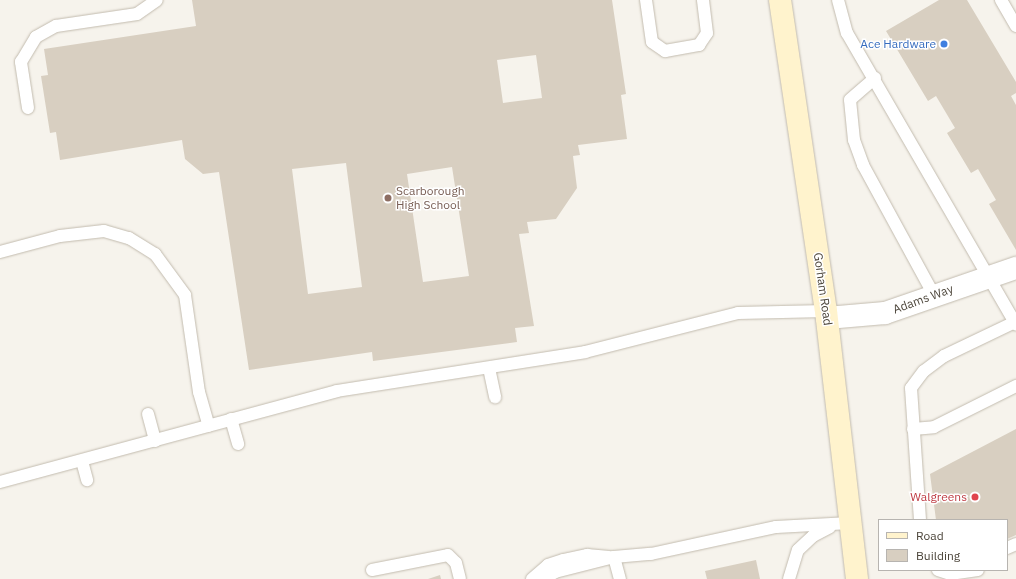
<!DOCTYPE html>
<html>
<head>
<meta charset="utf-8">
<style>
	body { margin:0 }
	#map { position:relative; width:1016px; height:579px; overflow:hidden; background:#f6f3ec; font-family:"IBM Plex Sans",sans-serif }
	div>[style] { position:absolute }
	.building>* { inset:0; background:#d8cfc1 }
	.roads { filter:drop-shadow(0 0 1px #c2bbae) drop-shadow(0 0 1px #c2bbae) }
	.service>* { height:12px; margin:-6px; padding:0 6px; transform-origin:6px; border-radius:6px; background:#fff }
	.minor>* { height:22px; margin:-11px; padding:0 11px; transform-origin:11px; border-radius:11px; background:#fff }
	.secondary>* { height:22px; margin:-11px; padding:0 11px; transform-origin:11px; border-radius:11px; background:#fff3cd }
	.dots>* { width:11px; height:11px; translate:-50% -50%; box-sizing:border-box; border:2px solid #fff; border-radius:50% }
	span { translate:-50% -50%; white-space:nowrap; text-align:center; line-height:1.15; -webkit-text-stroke:3px #fff; paint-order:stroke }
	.shop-label { font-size:12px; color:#366cbe }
	.right { translate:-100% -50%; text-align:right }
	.education-label { font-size:12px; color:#785e54 }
	.left { translate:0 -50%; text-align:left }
	.street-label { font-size:12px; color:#4b4439 }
	.health-label { font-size:12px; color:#be3a42 }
	.legend { position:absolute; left:878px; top:519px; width:130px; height:52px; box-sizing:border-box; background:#fff; border:1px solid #b7b4b0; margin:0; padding:5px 7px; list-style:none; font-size:12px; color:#4b4439 }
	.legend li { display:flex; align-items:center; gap:8px; height:20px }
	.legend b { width:20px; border:1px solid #b7b4b0 }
</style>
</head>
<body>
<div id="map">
	<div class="building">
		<div style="clip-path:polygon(evenodd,192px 0,612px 0,626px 94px,621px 95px,627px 139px,578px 145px,580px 155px,573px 156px,577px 188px,556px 219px,527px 222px,529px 233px,519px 234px,534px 326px,515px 328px,517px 342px,373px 361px,372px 352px,249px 370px,219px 172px,203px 174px,185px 159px,182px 140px,60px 160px,56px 132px,50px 133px,41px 76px,48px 75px,44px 49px,196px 26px,192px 0,536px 55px,542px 98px,503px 103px,497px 60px,536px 55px,192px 0,346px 163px,362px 287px,308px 294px,292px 169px,346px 163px,192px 0,452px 167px,469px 276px,423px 282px,407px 174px,452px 167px)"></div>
		<div style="clip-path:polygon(939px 0,967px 0,1016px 82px,1016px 93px,1011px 96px,1016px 105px,1016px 250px,989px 204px,996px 200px,978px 169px,971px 173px,947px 133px,955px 128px,936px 96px,928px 101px,886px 31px)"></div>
		<div style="clip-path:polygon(1016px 429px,1016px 535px,1007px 539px,1007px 520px,936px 520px,930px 474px)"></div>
		<div style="clip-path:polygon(756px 560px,760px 579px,707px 579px,705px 571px)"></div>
		<div style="clip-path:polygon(440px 575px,441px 579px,428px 579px)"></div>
	</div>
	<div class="roads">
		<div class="service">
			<div style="left:646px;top:0;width:42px;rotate:81.9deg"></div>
			<div style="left:652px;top:42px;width:16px;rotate:35deg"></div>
			<div style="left:665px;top:51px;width:35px;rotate:-10deg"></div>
			<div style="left:699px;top:45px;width:14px;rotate:-56deg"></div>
			<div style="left:707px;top:33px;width:33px;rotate:-97deg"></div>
			<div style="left:838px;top:0;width:34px;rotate:75deg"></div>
			<div style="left:847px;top:33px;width:337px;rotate:59.9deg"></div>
			<div style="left:1001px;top:0;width:30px;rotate:60deg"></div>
			<div style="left:875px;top:78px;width:33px;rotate:139deg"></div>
			<div style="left:850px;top:100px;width:40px;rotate:84.3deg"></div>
			<div style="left:854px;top:140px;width:27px;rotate:70deg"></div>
			<div style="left:863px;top:165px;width:148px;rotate:61.4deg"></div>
			<div style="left:28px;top:108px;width:47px;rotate:-98.7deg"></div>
			<div style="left:21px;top:62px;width:29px;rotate:-59deg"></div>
			<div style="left:36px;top:37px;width:23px;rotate:-29deg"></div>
			<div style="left:56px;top:26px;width:82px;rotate:-8.4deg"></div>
			<div style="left:137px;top:14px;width:24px;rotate:-35deg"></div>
			<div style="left:0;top:252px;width:62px;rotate:-14.9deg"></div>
			<div style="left:60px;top:236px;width:44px;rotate:-6.5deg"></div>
			<div style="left:104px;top:231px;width:26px;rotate:16deg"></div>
			<div style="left:129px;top:238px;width:31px;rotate:32deg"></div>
			<div style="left:155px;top:254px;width:51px;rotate:53.8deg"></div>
			<div style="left:185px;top:295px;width:98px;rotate:81.8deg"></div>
			<div style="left:199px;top:392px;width:35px;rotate:74deg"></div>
			<div style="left:489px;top:368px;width:30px;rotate:78deg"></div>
			<div style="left:148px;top:414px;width:28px;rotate:75deg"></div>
			<div style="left:231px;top:419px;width:26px;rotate:74deg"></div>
			<div style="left:913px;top:429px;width:21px;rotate:-5deg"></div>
			<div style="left:934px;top:427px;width:92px;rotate:-26.6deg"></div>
			<div style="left:82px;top:461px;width:20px;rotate:75deg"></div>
			<div style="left:0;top:482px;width:349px;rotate:-15.1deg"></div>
			<div style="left:337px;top:391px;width:251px;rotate:-8.9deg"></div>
			<div style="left:585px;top:352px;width:158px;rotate:-14.3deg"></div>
			<div style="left:738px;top:313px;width:88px;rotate:-1.3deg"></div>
			<div style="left:920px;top:520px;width:132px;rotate:-93.9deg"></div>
			<div style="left:911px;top:388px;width:21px;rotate:-53deg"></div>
			<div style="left:924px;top:371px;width:25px;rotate:-37deg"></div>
			<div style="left:944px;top:356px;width:79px;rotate:-25.6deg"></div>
			<div style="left:1007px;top:548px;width:10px;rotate:-24deg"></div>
			<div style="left:614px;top:557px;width:23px;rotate:75deg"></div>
			<div style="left:372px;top:570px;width:77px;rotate:-11.2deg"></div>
			<div style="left:448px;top:555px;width:11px;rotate:45deg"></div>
			<div style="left:456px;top:563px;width:16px;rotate:76deg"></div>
			<div style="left:938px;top:570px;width:13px;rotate:18deg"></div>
			<div style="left:950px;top:574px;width:28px;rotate:-8deg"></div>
			<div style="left:532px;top:579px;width:21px;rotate:-41deg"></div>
			<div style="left:548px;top:565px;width:16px;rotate:-18deg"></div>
			<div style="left:563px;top:560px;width:25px;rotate:-12deg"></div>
			<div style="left:587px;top:555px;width:22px;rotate:5deg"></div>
			<div style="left:544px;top:579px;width:13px;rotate:-32deg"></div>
			<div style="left:555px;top:572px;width:61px;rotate:-14.3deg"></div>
			<div style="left:614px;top:557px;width:37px;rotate:-5deg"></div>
			<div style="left:651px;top:554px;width:128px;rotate:-12.2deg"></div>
			<div style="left:776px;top:527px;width:74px;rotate:-3.1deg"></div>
			<div style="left:789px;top:579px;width:30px;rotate:-73deg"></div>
			<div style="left:798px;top:550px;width:21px;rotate:-43deg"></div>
			<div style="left:813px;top:536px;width:19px;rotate:-28deg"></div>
		</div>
		<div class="minor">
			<div style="left:827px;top:318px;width:58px;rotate:-4.9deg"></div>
			<div style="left:885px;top:313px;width:139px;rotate:-19deg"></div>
		</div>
		<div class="secondary">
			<div style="left:780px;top:0;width:314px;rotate:81.6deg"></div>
			<div style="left:826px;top:311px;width:270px;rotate:83.4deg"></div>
		</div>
	</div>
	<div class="dots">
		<div style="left:944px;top:44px;background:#3f7fe0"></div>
		<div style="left:388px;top:198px;background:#8d6e63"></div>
		<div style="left:975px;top:497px;background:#e0444e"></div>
	</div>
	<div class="shop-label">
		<span class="right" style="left:936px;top:44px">Ace Hardware</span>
	</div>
	<div class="education-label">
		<span class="left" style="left:396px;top:198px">Scarborough<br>High School</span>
	</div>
	<div class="street-label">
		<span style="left:823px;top:289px;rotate:82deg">Gorham Road</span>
		<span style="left:923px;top:299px;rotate:-20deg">Adams Way</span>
	</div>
	<div class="health-label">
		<span class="right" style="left:967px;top:497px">Walgreens</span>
	</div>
	<ul class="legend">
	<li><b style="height:5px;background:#fff3cd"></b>Road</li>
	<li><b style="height:11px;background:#d8cfc1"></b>Building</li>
	</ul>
</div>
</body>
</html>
